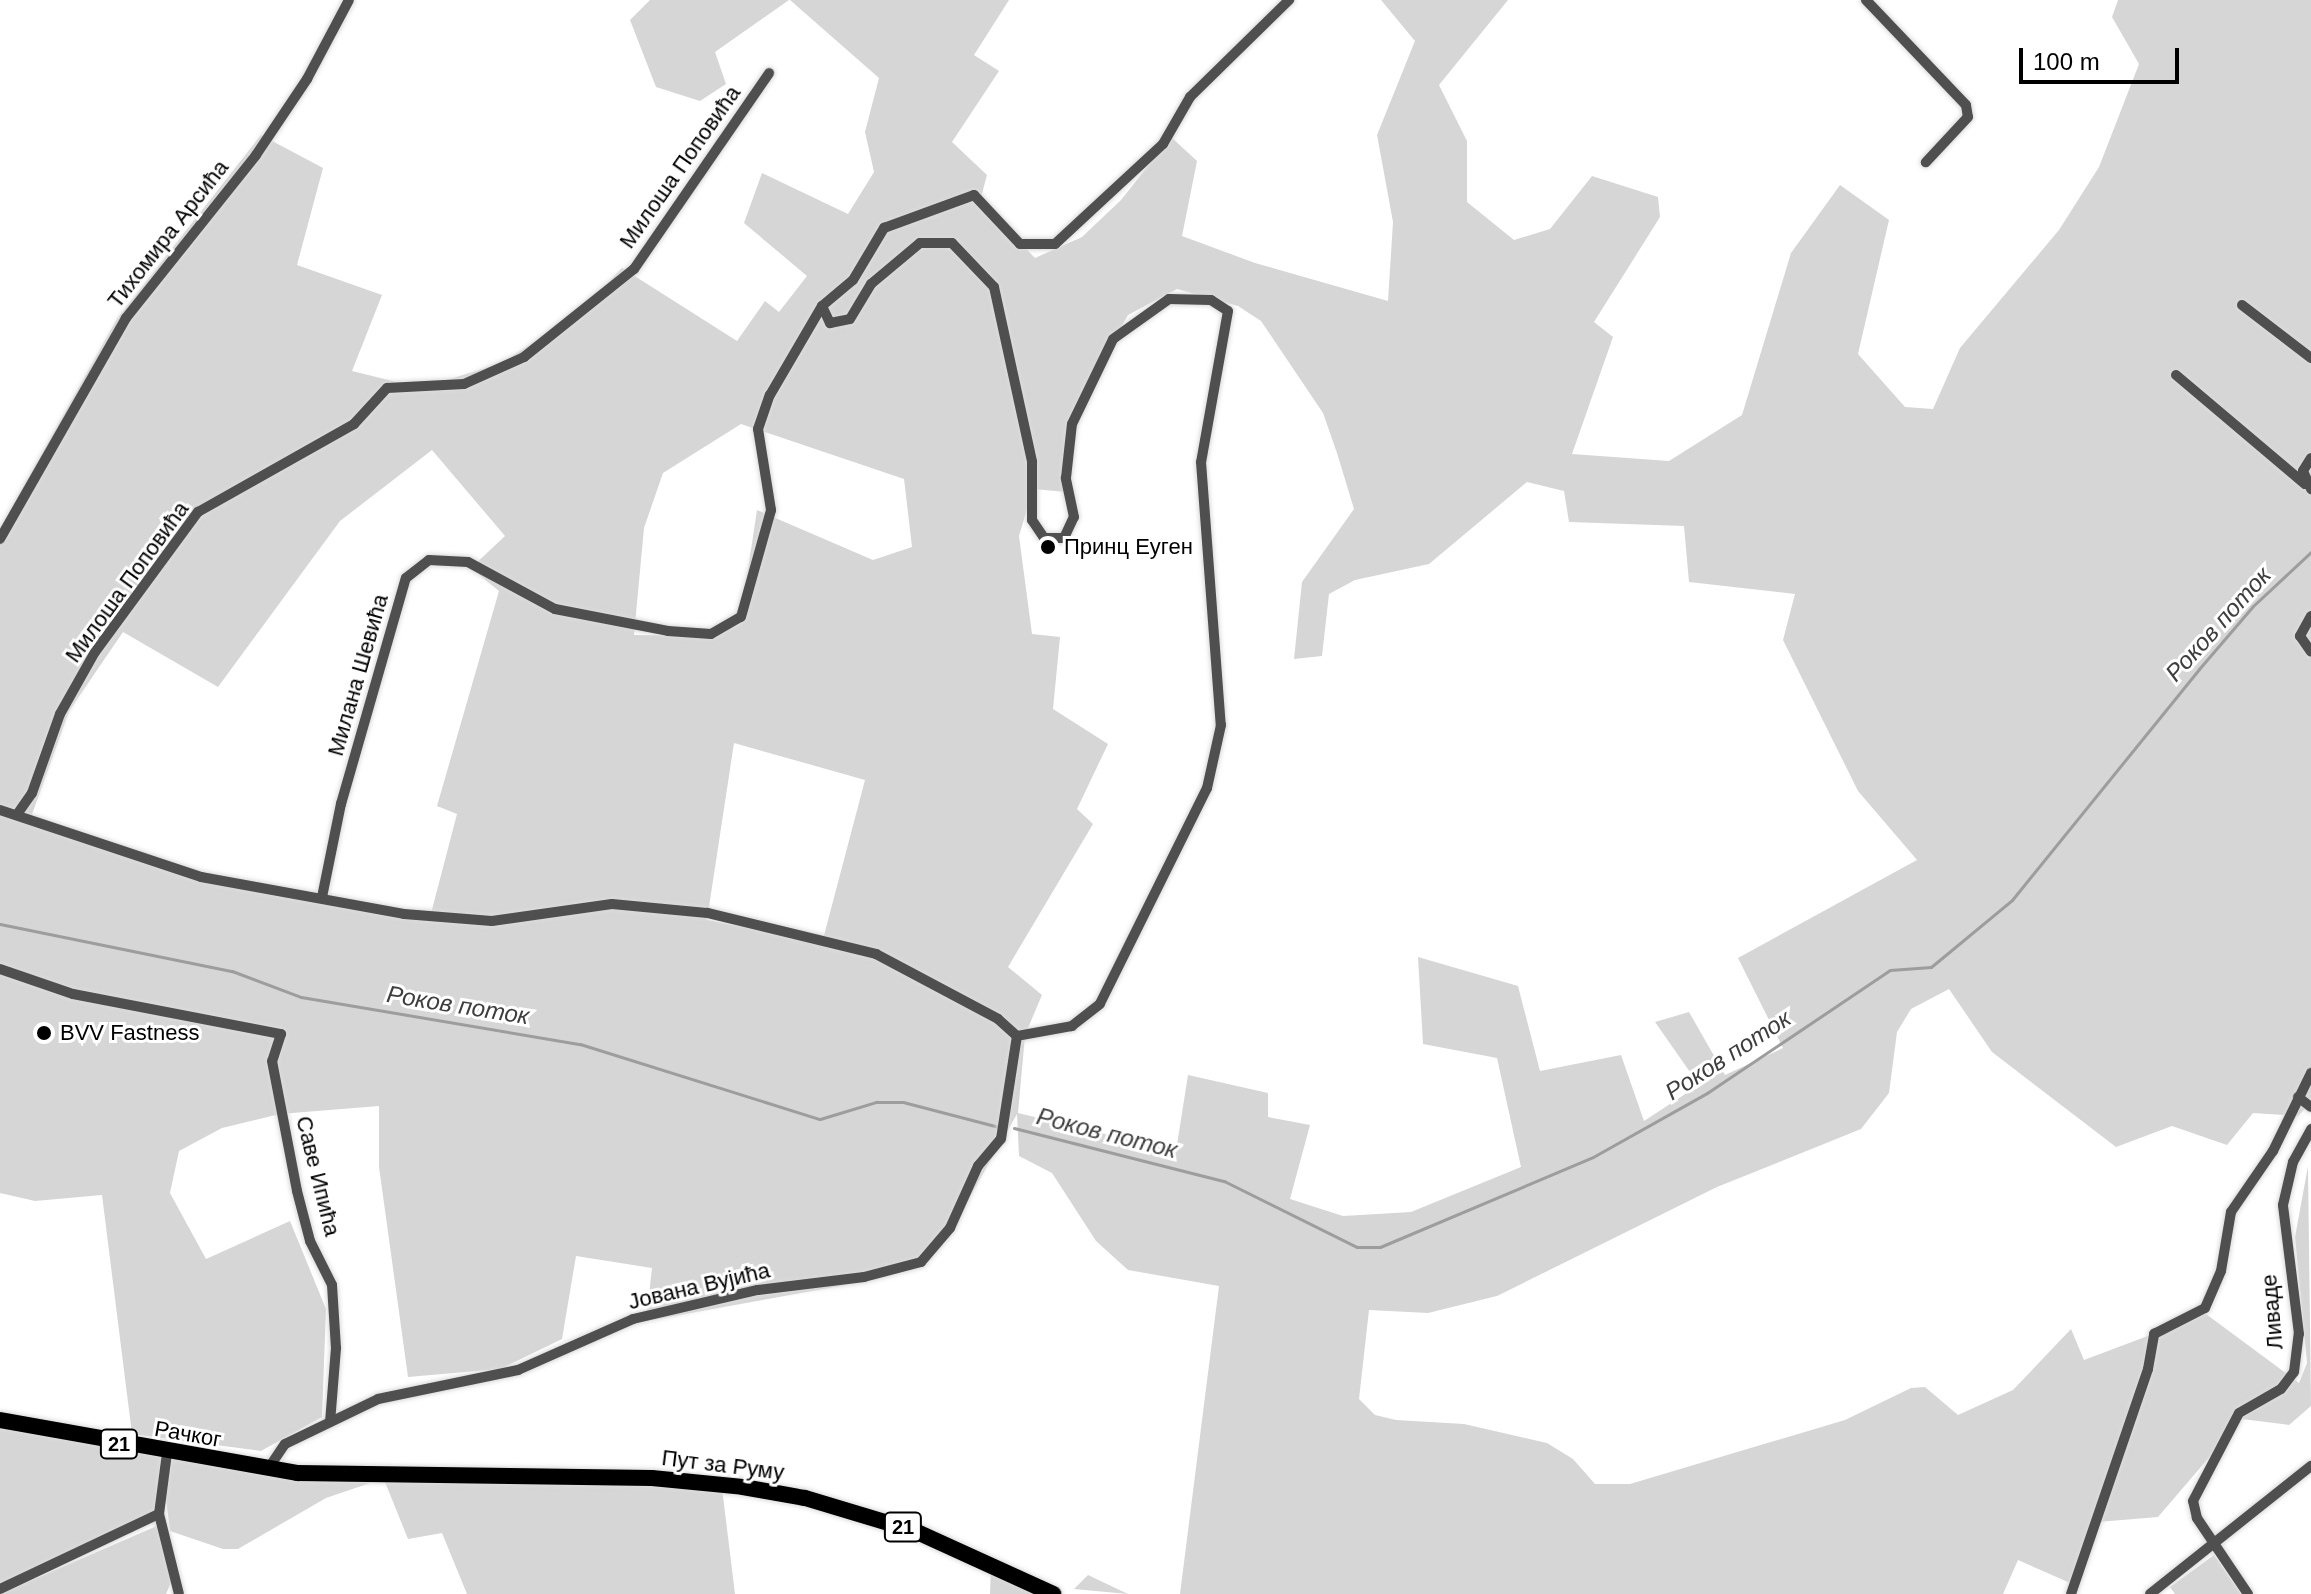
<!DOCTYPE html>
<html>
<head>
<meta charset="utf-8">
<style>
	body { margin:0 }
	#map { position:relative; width:2311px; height:1594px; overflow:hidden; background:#fff; font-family:Helvetica,sans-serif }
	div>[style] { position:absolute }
	.green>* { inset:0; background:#d6d6d6 }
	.stream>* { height:3px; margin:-1.5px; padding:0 1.5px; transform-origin:1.5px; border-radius:1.5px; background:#9d9d9d }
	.roads { filter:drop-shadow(0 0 2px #dbdbdb) drop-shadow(0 0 2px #dbdbdb) }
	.street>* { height:10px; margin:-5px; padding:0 5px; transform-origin:5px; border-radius:5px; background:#4f4f4f }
	.primary>* { height:16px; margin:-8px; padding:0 8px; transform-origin:8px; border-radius:8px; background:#000 }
	.dots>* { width:22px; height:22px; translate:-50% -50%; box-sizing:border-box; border:4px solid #fff; border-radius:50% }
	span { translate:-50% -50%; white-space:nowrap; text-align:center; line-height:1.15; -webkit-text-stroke:6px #fff; paint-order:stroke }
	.shield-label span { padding:2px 6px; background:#fff; border:2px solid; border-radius:6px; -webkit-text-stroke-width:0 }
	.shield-label { font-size:20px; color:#000; font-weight:700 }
	.street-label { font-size:22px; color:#000 }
	.poi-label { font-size:22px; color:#000 }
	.left { translate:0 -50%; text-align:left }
	.water-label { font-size:24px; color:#3e3e3e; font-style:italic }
	.scale { position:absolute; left:2019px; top:48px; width:160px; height:36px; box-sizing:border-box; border:4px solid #000; border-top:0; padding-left:10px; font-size:24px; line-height:28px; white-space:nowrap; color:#000; -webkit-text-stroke:6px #fff; paint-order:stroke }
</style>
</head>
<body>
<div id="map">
	<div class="green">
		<div style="clip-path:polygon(650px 0,789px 0,715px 52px,726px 84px,700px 101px,656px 87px,630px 20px)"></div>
		<div style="clip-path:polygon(evenodd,790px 0,1009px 0,974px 55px,999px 71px,952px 142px,987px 175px,980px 201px,1035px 258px,1082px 237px,1121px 200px,1171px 137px,1197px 161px,1182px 236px,1255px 263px,1388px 301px,1393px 222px,1377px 135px,1415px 41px,1381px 0,1508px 0,1439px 85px,1467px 141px,1467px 202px,1514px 240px,1550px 229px,1592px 176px,1658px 197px,1660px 217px,1594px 322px,1613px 337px,1572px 454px,1669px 461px,1742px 415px,1791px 253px,1840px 185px,1889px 220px,1858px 354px,1905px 407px,1933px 409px,1960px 348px,2059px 230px,2099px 167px,2139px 64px,2112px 17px,2118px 0,2311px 0,2311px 1102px,2298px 1116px,2253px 1113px,2227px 1145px,2172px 1126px,2116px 1147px,1992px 1052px,1949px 989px,1911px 1009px,1897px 1032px,1889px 1093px,1861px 1129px,1717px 1187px,1497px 1296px,1428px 1313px,1369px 1310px,1359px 1399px,1375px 1415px,1396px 1420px,1464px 1424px,1547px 1443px,1573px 1459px,1595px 1484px,1630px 1484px,1845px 1420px,1911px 1388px,1925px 1387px,1958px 1415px,2013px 1390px,2071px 1329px,2084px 1360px,2206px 1314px,2299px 1383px,2307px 1363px,2295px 1237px,2308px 1166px,2311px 1406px,2289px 1425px,2242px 1419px,2158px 1517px,2098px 1522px,2077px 1586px,2018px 1560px,2003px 1594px,1180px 1594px,1219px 1286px,1128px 1270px,1096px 1241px,1052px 1173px,1019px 1156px,1017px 1114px,960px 1214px,919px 1263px,840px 1286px,646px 1321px,652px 1268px,576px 1256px,562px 1339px,500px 1369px,408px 1377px,379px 1167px,379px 1106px,280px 1114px,222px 1128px,179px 1151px,170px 1193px,206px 1259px,290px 1221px,326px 1309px,322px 1417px,261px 1451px,132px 1434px,102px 1195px,35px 1201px,0 1193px,0 529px,117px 319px,261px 135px,323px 168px,297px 265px,382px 295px,352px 371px,421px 388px,502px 363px,581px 311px,622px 268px,737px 341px,765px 301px,779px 312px,807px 276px,744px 223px,762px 173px,848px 214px,874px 172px,865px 132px,879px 78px,790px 0,1177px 289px,1238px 306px,1261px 321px,1323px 413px,1337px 453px,1354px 509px,1302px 582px,1294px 659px,1322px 656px,1329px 594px,1355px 580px,1429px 564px,1527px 482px,1564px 491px,1569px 522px,1684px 526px,1689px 582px,1795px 594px,1783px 640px,1858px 791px,1917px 860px,1738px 958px,1783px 1048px,1725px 1075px,1689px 1012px,1655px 1022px,1699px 1085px,1644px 1121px,1621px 1055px,1540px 1071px,1518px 986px,1418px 957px,1423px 1044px,1497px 1058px,1521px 1167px,1411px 1212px,1343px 1216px,1290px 1199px,1310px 1125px,1268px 1117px,1268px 1093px,1188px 1075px,1176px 1151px,1018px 1113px,1025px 1035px,1042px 995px,1008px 967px,1093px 824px,1077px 809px,1108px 744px,1053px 709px,1060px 637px,1032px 634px,1019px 536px,1033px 489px,1066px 492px,1070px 435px,1090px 381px,1128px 315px,1177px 289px,790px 0,741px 424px,904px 479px,912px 547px,873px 560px,757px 510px,740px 624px,717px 636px,634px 635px,644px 528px,663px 473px,741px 424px,790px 0,432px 450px,505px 536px,471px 568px,499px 591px,437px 806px,457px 814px,429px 921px,197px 879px,31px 817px,69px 711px,123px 632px,218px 687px,340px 521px,432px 450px,790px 0,734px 743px,865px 780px,822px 943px,707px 920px,734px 743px)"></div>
		<div style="clip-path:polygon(0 1427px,162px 1456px,157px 1516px,0 1584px)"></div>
		<div style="clip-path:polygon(172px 1458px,301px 1478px,373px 1482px,326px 1498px,238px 1549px,223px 1549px,170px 1531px,166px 1499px)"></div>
		<div style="clip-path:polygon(385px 1482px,602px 1482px,722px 1488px,735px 1594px,467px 1594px,442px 1533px,408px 1539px)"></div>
		<div style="clip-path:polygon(159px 1525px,171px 1582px,166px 1594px,0 1594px)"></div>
		<div style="clip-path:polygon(2214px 1555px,2241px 1594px,2175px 1594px,2170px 1587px)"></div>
		<div style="clip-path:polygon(991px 1568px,1039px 1594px,990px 1594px)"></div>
		<div style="clip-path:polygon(1088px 1575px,1128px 1594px,1074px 1589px)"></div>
	</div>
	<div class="stream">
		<div style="left:0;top:924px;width:237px;rotate:11.5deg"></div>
		<div style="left:232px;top:971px;width:74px;rotate:20.6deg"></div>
		<div style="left:301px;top:997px;width:283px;rotate:9.6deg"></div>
		<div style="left:580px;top:1044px;width:251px;rotate:17.4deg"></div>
		<div style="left:820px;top:1119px;width:59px;rotate:-16.9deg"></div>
		<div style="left:876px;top:1102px;width:27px"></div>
		<div style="left:903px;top:1102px;width:99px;rotate:14.6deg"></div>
		<div style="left:1014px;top:1128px;width:217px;rotate:14.2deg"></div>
		<div style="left:1224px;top:1181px;width:148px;rotate:26.4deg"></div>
		<div style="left:1357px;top:1247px;width:23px"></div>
		<div style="left:1380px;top:1247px;width:231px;rotate:-22.9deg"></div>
		<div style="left:1593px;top:1157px;width:131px;rotate:-29.3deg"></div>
		<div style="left:1707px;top:1093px;width:220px;rotate:-33.9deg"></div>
		<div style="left:1890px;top:970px;width:41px;rotate:-4.2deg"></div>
		<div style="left:1931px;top:967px;width:105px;rotate:-39.6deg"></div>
		<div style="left:2012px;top:900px;width:297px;rotate:-51deg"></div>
		<div style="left:2199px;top:669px;width:83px;rotate:-49.4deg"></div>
		<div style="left:2253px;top:606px;width:79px;rotate:-43deg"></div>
	</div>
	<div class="roads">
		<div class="street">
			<div style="left:1866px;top:0;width:145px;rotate:46.4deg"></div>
			<div style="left:1966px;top:105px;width:12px;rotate:81deg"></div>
			<div style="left:1968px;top:117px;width:62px;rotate:133deg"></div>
			<div style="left:2242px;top:305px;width:87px;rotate:37.5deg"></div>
			<div style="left:822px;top:306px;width:19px;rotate:65deg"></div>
			<div style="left:830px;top:323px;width:20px;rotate:-11deg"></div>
			<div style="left:850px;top:319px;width:41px;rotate:-59deg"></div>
			<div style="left:871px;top:284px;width:64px;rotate:-39.9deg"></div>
			<div style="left:920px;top:243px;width:32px"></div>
			<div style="left:952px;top:243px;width:61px;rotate:46.3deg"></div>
			<div style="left:994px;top:287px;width:179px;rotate:77.7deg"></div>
			<div style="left:1032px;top:462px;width:58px;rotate:90deg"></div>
			<div style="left:1032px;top:520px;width:22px;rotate:56deg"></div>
			<div style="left:1044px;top:538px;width:20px"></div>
			<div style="left:1064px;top:538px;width:23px;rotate:-65deg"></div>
			<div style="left:1074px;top:517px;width:40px;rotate:-102deg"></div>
			<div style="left:1066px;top:478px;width:54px;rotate:-83.7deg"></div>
			<div style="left:1072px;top:424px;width:94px;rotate:-64.2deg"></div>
			<div style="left:1113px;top:339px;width:69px;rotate:-35.5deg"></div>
			<div style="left:1169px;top:299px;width:42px;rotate:1.4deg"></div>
			<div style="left:1211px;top:300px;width:20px;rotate:33deg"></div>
			<div style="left:1228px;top:311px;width:153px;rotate:100.1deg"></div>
			<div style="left:1201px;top:462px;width:264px;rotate:85.7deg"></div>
			<div style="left:1221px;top:725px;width:65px;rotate:102.5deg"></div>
			<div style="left:1207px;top:788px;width:241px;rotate:116.4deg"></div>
			<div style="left:1100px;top:1004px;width:36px;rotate:142deg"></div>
			<div style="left:1072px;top:1026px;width:56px;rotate:169.7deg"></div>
			<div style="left:2176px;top:375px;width:169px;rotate:40.2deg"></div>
			<div style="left:2311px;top:458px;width:15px;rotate:122deg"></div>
			<div style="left:2303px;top:471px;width:20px;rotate:66deg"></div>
			<div style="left:0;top:539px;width:254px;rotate:-60.3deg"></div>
			<div style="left:126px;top:318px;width:208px;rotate:-51.4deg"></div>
			<div style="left:256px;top:155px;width:92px;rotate:-56.1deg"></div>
			<div style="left:307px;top:79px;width:89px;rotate:-62deg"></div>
			<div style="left:2311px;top:616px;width:23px;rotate:119deg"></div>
			<div style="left:2300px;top:636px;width:19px;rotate:55deg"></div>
			<div style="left:0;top:810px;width:212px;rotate:18.4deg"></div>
			<div style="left:201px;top:877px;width:206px;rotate:10.3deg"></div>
			<div style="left:404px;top:914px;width:88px;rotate:4.5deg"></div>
			<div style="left:492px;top:921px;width:121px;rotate:-8.1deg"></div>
			<div style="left:612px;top:904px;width:96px;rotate:5.4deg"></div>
			<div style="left:708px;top:913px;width:173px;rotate:13.7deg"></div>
			<div style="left:876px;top:954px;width:138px;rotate:28deg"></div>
			<div style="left:998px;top:1019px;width:25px;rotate:42deg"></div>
			<div style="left:18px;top:813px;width:24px;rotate:-55deg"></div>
			<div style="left:32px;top:793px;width:84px;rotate:-70.5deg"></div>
			<div style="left:60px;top:714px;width:71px;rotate:-60.6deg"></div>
			<div style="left:95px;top:652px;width:174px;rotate:-53.7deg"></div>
			<div style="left:198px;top:512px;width:179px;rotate:-29.4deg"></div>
			<div style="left:354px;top:424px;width:49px;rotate:-47.5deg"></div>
			<div style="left:387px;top:388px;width:77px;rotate:-3deg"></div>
			<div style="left:464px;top:384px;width:66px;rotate:-24.2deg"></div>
			<div style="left:524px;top:357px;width:141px;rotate:-38.7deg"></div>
			<div style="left:634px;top:269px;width:238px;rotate:-55.4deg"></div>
			<div style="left:322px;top:897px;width:95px;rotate:-78.5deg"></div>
			<div style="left:341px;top:804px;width:235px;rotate:-74deg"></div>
			<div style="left:406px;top:578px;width:29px;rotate:-38deg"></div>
			<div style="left:429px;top:560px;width:39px;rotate:3deg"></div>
			<div style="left:468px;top:562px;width:99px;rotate:28.4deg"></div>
			<div style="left:555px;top:609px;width:115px;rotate:11deg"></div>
			<div style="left:668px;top:631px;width:43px;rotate:4deg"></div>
			<div style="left:711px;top:634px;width:34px;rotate:-30deg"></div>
			<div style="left:741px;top:617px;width:111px;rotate:-74.3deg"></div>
			<div style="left:771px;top:510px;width:82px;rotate:-99.1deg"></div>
			<div style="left:758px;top:429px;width:36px;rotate:-71deg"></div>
			<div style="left:770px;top:395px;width:103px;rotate:-59.7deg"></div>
			<div style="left:822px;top:306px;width:40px;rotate:-40deg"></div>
			<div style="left:853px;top:280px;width:61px;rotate:-59.2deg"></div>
			<div style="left:884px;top:228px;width:96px;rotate:-20.1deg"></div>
			<div style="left:974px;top:195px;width:67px;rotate:46.8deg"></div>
			<div style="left:1020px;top:244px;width:35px"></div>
			<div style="left:1055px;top:244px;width:147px;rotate:-42.8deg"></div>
			<div style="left:1163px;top:144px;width:54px;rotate:-60.1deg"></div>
			<div style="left:1190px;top:97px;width:139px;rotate:-44.4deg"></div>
			<div style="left:0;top:969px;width:77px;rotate:18.9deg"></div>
			<div style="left:73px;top:994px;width:212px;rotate:10.9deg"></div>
			<div style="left:281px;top:1034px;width:28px;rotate:108deg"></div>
			<div style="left:272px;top:1061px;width:132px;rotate:79.1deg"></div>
			<div style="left:297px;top:1191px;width:52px;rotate:75.4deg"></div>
			<div style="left:310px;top:1241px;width:49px;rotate:63.4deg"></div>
			<div style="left:332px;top:1285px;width:63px;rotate:86.4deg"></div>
			<div style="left:336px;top:1348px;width:74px;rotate:94.6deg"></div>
			<div style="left:2298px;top:1097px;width:16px;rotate:38deg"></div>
			<div style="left:268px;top:1469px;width:30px;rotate:-56deg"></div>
			<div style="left:285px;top:1444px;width:103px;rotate:-25.8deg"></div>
			<div style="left:378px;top:1399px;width:143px;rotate:-11.7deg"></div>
			<div style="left:518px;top:1370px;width:126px;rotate:-23.9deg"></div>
			<div style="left:633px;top:1319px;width:128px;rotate:-13.1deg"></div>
			<div style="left:758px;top:1290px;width:107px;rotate:-7deg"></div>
			<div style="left:864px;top:1277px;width:59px;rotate:-14.7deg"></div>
			<div style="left:921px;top:1262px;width:45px;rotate:-49.5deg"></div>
			<div style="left:950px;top:1228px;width:68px;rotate:-65.7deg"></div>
			<div style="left:978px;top:1166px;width:35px;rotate:-50deg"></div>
			<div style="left:1001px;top:1139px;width:104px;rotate:-81.2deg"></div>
			<div style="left:159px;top:1514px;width:82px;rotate:76deg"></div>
			<div style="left:0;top:1589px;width:176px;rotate:-25.3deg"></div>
			<div style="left:159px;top:1514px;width:62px;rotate:-82.5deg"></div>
			<div style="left:2071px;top:1594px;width:238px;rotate:-71.1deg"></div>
			<div style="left:2148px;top:1369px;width:36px;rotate:-80deg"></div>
			<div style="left:2154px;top:1334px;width:57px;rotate:-27deg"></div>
			<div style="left:2205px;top:1308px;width:40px;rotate:-66.6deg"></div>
			<div style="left:2221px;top:1271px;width:60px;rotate:-80.4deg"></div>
			<div style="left:2231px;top:1212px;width:74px;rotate:-55.5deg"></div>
			<div style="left:2273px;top:1151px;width:87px;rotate:-64deg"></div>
			<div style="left:2150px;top:1594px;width:206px;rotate:-38.5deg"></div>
			<div style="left:2248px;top:1594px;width:92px;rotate:-123.9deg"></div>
			<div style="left:2197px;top:1518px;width:17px;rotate:-103deg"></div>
			<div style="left:2193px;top:1501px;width:99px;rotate:-62.4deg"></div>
			<div style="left:2239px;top:1413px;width:48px;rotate:-29.7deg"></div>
			<div style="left:2281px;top:1389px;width:21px;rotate:-53deg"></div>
			<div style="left:2294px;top:1372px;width:38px;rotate:-83deg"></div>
			<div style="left:2299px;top:1334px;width:130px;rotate:-97.1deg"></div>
			<div style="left:2283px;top:1205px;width:44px;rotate:-76.9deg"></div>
			<div style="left:2293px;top:1162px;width:38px;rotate:-61deg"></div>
		</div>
		<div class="primary">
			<div style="left:0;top:1420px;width:302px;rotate:10.1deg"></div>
			<div style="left:297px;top:1473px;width:355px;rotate:0.8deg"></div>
			<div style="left:652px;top:1478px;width:91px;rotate:5.6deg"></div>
			<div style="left:743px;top:1487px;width:63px;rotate:10.1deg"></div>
			<div style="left:805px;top:1498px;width:115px;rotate:16.7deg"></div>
			<div style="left:915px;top:1531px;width:152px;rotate:24.5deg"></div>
		</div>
	</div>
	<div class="dots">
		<div style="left:1048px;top:547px;background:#000"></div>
		<div style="left:44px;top:1033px;background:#000"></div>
	</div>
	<div class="shield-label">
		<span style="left:119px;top:1444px">21</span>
		<span style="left:903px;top:1527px">21</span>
	</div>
	<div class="street-label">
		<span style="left:680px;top:167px;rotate:-55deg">Милоша Поповића</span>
		<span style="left:168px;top:234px;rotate:-52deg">Тихомира Арсића</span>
		<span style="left:127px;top:582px;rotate:-54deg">Милоша Поповића</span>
		<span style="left:358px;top:675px;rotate:-74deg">Милана Шевића</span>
		<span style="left:318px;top:1176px;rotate:76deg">Саве Ипића</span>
		<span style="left:699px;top:1286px;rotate:-13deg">Јована Вујића</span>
		<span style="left:2272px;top:1312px;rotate:-95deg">Ливаде</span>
		<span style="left:188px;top:1434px;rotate:10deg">Рачког</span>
		<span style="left:723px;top:1465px;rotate:7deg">Пут за Руму</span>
	</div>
	<div class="poi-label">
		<span class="left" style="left:1064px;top:547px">Принц Еуген</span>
		<span class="left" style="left:60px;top:1033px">BVV Fastness</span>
	</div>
	<div class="water-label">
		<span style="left:2218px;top:624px;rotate:-48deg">Роков поток</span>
		<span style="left:458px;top:1005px;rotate:9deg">Роков поток</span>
		<span style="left:1728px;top:1055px;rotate:-33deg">Роков поток</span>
		<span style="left:1107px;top:1133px;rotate:14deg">Роков поток</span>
	</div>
	<div class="scale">100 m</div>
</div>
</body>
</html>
